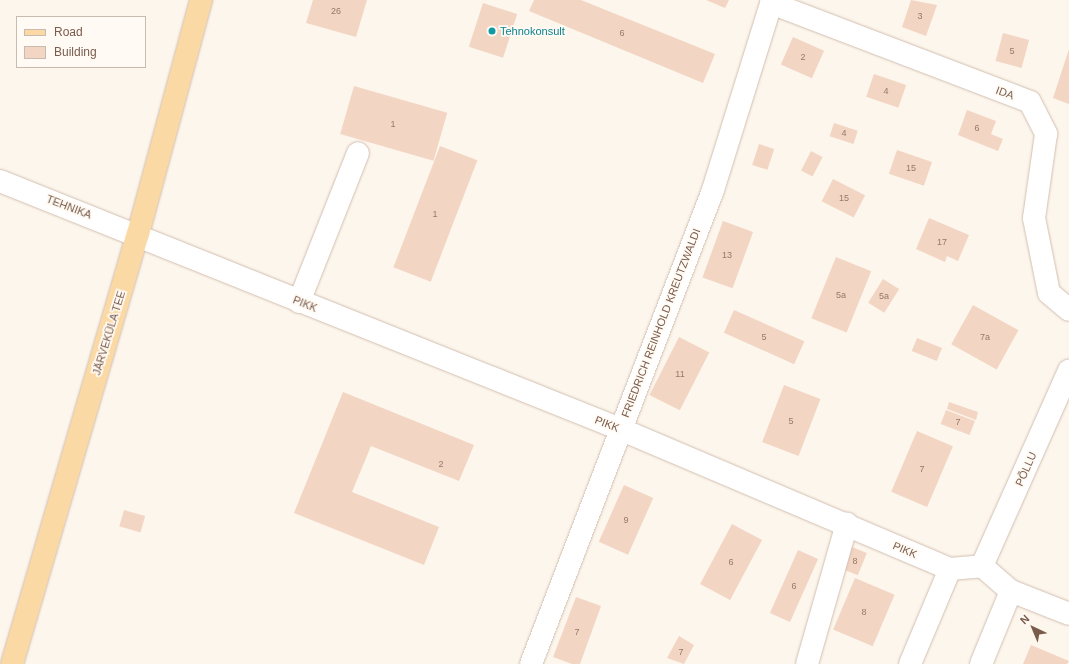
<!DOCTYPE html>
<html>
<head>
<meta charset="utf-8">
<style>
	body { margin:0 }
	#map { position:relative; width:1069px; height:664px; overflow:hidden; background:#fdf6ec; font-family:Helvetica,sans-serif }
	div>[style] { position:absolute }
	.building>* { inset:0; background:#f3d5c3; transform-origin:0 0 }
	.roads { filter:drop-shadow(0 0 1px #d1beb0) drop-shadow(0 0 1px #d1beb0) }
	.minor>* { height:22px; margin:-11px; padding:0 11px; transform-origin:11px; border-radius:11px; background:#fff }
	.major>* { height:22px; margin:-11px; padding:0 11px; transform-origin:11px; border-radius:11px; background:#fbd9a5 }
	.dots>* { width:11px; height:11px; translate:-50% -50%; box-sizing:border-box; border:2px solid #fffaf3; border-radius:50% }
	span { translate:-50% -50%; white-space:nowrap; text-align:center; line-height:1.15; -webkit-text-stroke:3.5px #fffaf3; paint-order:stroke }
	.number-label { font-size:9px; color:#987a6a }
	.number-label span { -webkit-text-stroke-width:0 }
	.culture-label { font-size:11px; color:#0d838f }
	.left { translate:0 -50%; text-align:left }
	.street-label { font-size:11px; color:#7a5c4d }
	.legend { position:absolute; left:16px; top:16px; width:130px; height:52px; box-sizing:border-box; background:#fffaf3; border:1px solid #cabbb1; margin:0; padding:5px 7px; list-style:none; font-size:12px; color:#7a5c4d }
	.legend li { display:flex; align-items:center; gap:8px; height:20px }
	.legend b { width:20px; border:1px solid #cabbb1 }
	.north { position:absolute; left:1013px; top:608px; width:40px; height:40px; -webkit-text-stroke:3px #fffaf3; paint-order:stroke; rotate:316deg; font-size:11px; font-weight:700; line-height:16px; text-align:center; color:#7a5c4d }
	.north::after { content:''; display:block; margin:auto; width:14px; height:18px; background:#7a5c4d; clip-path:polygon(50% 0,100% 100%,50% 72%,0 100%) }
</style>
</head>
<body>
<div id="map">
	<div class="building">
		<div style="clip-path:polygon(313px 0,367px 0,356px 37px,306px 23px)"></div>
		<div style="clip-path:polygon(534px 0,581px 0,715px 54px,703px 83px,529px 11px)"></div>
		<div style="clip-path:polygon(706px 0,729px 0,725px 8px)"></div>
		<div style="clip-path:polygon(911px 0,937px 5px,926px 36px,902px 27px)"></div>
		<div style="left:483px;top:3px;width:36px;height:46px;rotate:18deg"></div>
		<div style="left:1003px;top:33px;width:27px;height:29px;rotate:15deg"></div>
		<div style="left:793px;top:37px;width:34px;height:30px;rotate:24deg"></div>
		<div style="clip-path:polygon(1069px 49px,1069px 104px,1053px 98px)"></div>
		<div style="left:874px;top:74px;width:34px;height:24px;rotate:19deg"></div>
		<div style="left:354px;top:86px;width:97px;height:50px;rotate:16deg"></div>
		<div style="clip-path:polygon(967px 110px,996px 121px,991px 134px,1003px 139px,998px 151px,958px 135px)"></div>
		<div style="left:834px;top:123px;width:25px;height:14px;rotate:18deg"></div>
		<div style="left:759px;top:144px;width:16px;height:22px;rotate:18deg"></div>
		<div style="left:440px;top:146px;width:40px;height:130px;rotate:21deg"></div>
		<div style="left:897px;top:150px;width:37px;height:25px;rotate:19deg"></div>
		<div style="left:811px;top:151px;width:13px;height:22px;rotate:27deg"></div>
		<div style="left:833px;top:179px;width:36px;height:25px;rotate:27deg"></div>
		<div style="clip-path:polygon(929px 218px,969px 235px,958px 261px,947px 256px,945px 262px,916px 249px)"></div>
		<div style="left:723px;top:221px;width:32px;height:60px;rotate:20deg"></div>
		<div style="left:836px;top:257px;width:38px;height:66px;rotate:22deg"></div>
		<div style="left:883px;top:279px;width:19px;height:28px;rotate:32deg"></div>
		<div style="left:973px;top:305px;width:52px;height:45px;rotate:29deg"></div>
		<div style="left:734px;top:310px;width:77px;height:25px;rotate:24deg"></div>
		<div style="left:679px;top:337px;width:34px;height:65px;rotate:27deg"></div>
		<div style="left:917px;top:338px;width:27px;height:14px;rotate:22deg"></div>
		<div style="left:784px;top:385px;width:39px;height:61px;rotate:21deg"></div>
		<div style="clip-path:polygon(343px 392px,474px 445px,459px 481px,371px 446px,352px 492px,439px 527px,424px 565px,294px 513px)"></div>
		<div style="clip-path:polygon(949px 402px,978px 412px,976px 420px,947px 409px)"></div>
		<div style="left:946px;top:410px;width:31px;height:15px;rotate:21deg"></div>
		<div style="left:917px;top:431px;width:39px;height:66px;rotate:23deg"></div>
		<div style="left:624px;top:485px;width:32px;height:62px;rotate:24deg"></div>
		<div style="left:124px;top:510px;width:22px;height:17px;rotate:16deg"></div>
		<div style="left:732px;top:524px;width:34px;height:68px;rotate:28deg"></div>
		<div style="left:852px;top:547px;width:16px;height:24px;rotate:22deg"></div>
		<div style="left:798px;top:550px;width:22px;height:69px;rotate:24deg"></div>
		<div style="left:855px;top:578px;width:43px;height:56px;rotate:23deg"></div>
		<div style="clip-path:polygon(576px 597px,601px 606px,580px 664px,572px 664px,553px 657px)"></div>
		<div style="clip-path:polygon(679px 636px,694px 645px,684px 664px,667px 658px)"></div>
		<div style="clip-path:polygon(1031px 645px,1069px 661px,1067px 664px,1023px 664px)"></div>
	</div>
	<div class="roads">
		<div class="minor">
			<div style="left:771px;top:3px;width:277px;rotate:20.9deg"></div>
			<div style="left:1030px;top:102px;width:36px;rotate:63deg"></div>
			<div style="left:1046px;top:134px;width:85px;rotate:98.1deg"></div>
			<div style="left:1034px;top:218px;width:76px;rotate:78.7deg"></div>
			<div style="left:1049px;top:293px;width:26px;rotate:40deg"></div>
			<div style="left:0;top:181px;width:668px;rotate:21.8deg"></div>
			<div style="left:620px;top:429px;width:358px;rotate:23deg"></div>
			<div style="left:950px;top:569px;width:32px;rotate:-5deg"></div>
			<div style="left:982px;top:566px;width:38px;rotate:41deg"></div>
			<div style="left:1011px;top:591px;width:62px;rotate:21.6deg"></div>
			<div style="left:299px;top:302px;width:160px;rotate:-68.4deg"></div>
			<div style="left:982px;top:566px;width:214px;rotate:-66deg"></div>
			<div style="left:531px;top:664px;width:508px;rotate:-68.99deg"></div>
			<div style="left:713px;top:190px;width:199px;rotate:-72.7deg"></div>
			<div style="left:807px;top:664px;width:146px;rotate:-74.1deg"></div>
			<div style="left:910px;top:664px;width:103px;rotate:-67.2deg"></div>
			<div style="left:981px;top:664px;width:79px;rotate:-67.7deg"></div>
		</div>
		<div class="major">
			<div style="left:12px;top:664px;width:448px;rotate:-73.7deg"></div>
			<div style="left:138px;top:234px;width:242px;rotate:-74.9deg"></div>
		</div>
	</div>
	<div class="dots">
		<div style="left:492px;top:31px;background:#0f9aa8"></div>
	</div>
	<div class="number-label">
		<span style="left:336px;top:11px">26</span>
		<span style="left:920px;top:16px">3</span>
		<span style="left:622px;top:33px">6</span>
		<span style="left:1012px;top:51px">5</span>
		<span style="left:803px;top:57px">2</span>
		<span style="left:886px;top:91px">4</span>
		<span style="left:393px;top:124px">1</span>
		<span style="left:977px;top:128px">6</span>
		<span style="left:844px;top:133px">4</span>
		<span style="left:911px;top:168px">15</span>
		<span style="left:844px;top:198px">15</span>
		<span style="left:435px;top:214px">1</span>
		<span style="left:942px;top:242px">17</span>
		<span style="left:727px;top:255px">13</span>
		<span style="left:841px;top:295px">5a</span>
		<span style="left:884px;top:296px">5a</span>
		<span style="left:764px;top:337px">5</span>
		<span style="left:985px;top:337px">7a</span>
		<span style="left:680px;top:374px">11</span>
		<span style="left:791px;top:421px">5</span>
		<span style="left:958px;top:422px">7</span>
		<span style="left:441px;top:464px">2</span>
		<span style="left:922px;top:469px">7</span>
		<span style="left:626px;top:520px">9</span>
		<span style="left:855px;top:561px">8</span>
		<span style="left:731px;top:562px">6</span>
		<span style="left:794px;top:586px">6</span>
		<span style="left:864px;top:612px">8</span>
		<span style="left:577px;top:632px">7</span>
		<span style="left:681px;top:652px">7</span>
	</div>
	<div class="culture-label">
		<span class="left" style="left:500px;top:31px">Tehnokonsult</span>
	</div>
	<div class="street-label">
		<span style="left:1005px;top:93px;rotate:20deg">IDA</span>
		<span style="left:69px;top:207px;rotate:21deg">TEHNIKA</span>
		<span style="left:305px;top:304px;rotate:22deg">PIKK</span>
		<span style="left:661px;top:323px;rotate:-69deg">FRIEDRICH REINHOLD KREUTZWALDI</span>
		<span style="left:109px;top:333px;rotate:-73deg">JÄRVEKÜLA TEE</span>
		<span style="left:607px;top:424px;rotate:22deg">PIKK</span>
		<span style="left:1026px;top:469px;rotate:-66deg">PÕLLU</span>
		<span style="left:905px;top:550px;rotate:23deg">PIKK</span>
	</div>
	<ul class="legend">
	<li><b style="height:5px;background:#fbd9a5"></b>Road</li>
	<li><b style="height:11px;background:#f3d5c3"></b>Building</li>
	</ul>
	<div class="north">N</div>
</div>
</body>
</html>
